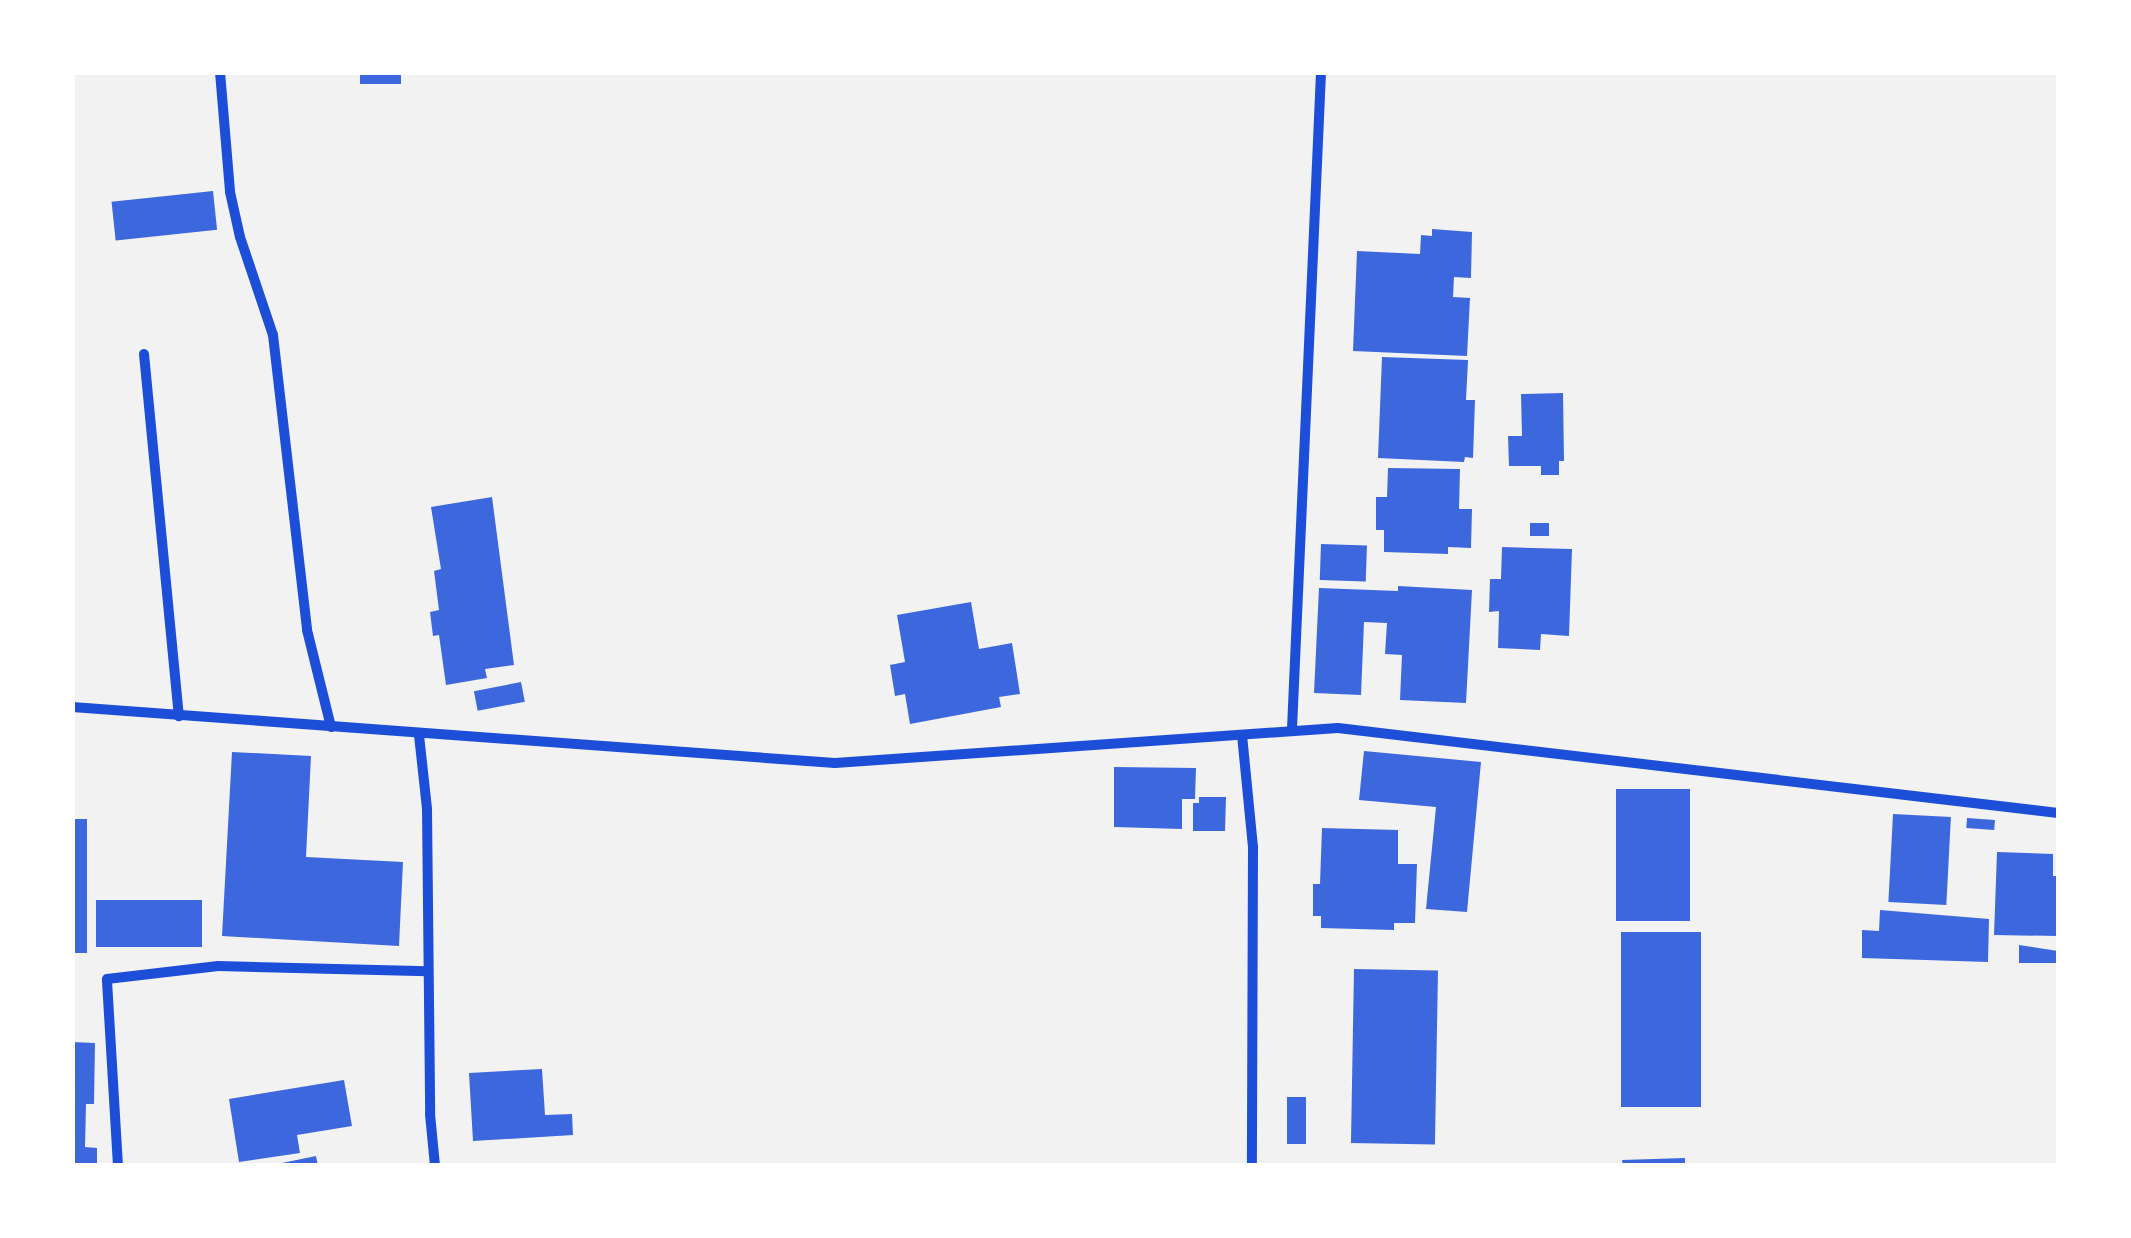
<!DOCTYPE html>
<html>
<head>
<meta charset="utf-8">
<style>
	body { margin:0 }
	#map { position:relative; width:2131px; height:1238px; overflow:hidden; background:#f2f2f2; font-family:"Roboto Serif",serif }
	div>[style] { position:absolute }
	.building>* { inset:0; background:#3d67dc; transform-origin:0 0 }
	.minor>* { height:10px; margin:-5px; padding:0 5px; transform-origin:5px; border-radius:5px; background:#1d4ed8 }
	span { translate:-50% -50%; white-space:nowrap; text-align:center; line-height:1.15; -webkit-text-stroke:10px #fff; paint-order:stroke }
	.frame { position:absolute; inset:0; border:75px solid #fff; pointer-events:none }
</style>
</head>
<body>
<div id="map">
	<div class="building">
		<div style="left:360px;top:72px;width:41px;height:12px"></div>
		<div style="left:213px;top:191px;width:39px;height:102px;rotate:84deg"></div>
		<div style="clip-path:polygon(1432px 229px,1472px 232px,1471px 278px,1454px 277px,1453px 297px,1470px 298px,1467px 356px,1353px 351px,1357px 251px,1420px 254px,1421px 235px,1432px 236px)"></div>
		<div style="clip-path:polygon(1382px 357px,1468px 360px,1466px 400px,1475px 400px,1473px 458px,1465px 457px,1464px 462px,1378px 458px)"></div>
		<div style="clip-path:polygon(1563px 393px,1564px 461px,1559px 461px,1559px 475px,1541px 475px,1541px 466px,1509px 466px,1508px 436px,1522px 436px,1521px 394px)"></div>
		<div style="clip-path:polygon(1388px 468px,1460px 469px,1459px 509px,1472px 509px,1471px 548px,1448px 547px,1448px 554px,1384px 552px,1384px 530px,1376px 530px,1376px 497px,1387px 497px)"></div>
		<div style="clip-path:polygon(492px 497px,514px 665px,485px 669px,487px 678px,446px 685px,439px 635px,433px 636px,430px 612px,439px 610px,434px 571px,441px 569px,431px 507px)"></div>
		<div style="left:1549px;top:523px;width:13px;height:19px;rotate:90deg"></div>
		<div style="left:1321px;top:544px;width:46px;height:36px;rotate:2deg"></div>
		<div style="clip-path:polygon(1502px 547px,1572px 549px,1569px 636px,1541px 634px,1540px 650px,1498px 648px,1499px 611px,1489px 612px,1490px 579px,1501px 579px)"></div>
		<div style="clip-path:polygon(1398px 586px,1472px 590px,1466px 703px,1400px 700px,1402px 655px,1385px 654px,1387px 623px,1364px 622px,1361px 695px,1314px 693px,1319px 588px,1398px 591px)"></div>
		<div style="clip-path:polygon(971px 602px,979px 649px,1012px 643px,1020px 694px,999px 697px,1001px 707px,910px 724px,905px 694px,895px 696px,890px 665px,905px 662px,897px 615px)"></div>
		<div style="left:521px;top:682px;width:20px;height:48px;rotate:79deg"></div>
		<div style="clip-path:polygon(1364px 751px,1481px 762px,1467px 912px,1426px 909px,1436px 807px,1359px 800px)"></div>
		<div style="clip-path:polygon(232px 752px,311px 756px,306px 857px,403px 862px,399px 946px,222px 936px)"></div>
		<div style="clip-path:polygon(1114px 767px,1196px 768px,1195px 799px,1182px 799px,1182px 829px,1114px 827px)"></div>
		<div style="left:1616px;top:789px;width:74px;height:132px"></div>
		<div style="clip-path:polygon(1199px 797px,1226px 797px,1225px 831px,1193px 831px,1193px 803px,1199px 803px)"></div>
		<div style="left:1893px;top:814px;width:58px;height:88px;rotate:3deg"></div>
		<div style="left:1967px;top:818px;width:28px;height:10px;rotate:4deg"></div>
		<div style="left:72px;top:819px;width:15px;height:134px"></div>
		<div style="clip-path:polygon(1322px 828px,1398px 830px,1398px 864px,1417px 864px,1415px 923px,1394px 923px,1394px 930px,1321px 928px,1321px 916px,1313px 916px,1313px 884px,1320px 884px)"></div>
		<div style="clip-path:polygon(1997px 852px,2053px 854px,2053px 876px,2058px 876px,2058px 936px,1994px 935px)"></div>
		<div style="left:202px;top:900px;width:47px;height:106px;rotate:90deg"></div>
		<div style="clip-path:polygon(1880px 910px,1989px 919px,1988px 962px,1862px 958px,1862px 930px,1879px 931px)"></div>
		<div style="left:1621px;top:932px;width:80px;height:175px"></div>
		<div style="clip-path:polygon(2019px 945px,2058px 951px,2058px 963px,2019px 963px)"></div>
		<div style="left:1354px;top:969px;width:84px;height:174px;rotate:1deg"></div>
		<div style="clip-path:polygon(72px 1042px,95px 1043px,94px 1104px,86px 1104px,85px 1147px,97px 1148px,97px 1166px,72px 1166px)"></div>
		<div style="clip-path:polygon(542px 1069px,545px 1115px,572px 1114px,573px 1135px,473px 1141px,469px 1073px)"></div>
		<div style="clip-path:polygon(344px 1080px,352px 1126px,297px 1135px,300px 1153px,239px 1162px,229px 1099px)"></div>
		<div style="left:1287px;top:1097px;width:19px;height:47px"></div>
		<div style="clip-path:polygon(316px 1156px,318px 1166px,277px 1166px,277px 1164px)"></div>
		<div style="clip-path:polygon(1685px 1158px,1685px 1166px,1623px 1166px,1622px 1160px)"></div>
	</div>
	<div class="minor">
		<div style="left:220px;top:72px;width:120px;rotate:85.2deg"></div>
		<div style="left:230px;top:192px;width:46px;rotate:77.5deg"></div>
		<div style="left:240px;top:237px;width:103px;rotate:71.4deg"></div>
		<div style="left:273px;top:335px;width:297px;rotate:83.4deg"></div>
		<div style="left:307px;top:630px;width:100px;rotate:76.1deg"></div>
		<div style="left:144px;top:354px;width:364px;rotate:84.5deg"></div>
		<div style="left:72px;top:707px;width:765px;rotate:4.2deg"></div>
		<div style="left:835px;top:763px;width:504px;rotate:-3.98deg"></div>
		<div style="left:1338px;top:728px;width:725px;rotate:6.73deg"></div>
		<div style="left:1292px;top:729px;width:658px;rotate:-87.47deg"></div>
		<div style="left:419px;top:735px;width:74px;rotate:83.8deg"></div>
		<div style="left:427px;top:809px;width:305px;rotate:89.4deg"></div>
		<div style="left:430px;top:1114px;width:52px;rotate:84.5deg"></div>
		<div style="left:1242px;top:735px;width:113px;rotate:84.4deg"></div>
		<div style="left:1253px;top:847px;width:319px;rotate:90.2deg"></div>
		<div style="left:118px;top:1166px;width:187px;rotate:-93.4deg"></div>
		<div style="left:107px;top:979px;width:112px;rotate:-6.7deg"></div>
		<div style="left:218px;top:966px;width:210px;rotate:1.4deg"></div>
	</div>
	<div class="frame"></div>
</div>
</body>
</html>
